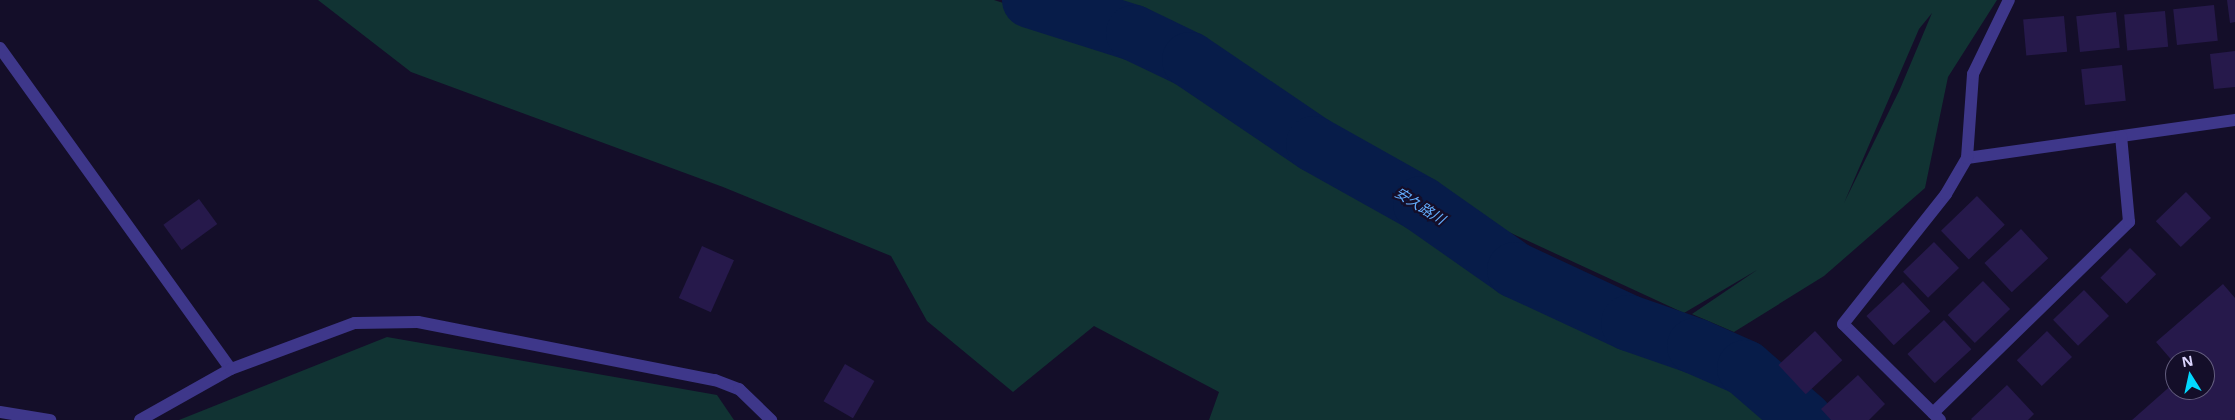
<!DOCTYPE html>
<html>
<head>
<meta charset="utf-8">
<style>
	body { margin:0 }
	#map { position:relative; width:2235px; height:420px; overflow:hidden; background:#140e29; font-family:"Noto Sans","Noto Sans JP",sans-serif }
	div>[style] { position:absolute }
	.green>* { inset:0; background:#133 }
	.river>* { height:56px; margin:-28px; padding:0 28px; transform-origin:28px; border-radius:28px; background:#071c49 }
	.building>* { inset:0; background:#26194b; transform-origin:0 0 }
	.minor>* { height:12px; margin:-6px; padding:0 6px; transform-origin:6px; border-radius:6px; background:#3e378a }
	span { translate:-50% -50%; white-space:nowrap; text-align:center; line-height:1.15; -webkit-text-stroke:4.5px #140e29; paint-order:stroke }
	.water-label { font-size:14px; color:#64afff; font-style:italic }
	.north { position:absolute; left:2165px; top:350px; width:50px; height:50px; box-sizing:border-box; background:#140e29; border:1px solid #645e7f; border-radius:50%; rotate:350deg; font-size:14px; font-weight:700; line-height:20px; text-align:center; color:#ddd6ff }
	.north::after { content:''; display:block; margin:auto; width:18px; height:22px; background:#02d8ff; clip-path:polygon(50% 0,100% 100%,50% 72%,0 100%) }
</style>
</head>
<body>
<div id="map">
	<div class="green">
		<div style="clip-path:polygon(318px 0,994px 0,1119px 41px,1207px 86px,1299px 159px,1424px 222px,1566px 321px,1704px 369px,1786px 420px,1209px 420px,1219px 392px,1094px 326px,1013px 392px,927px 321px,891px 256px,723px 187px,411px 72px)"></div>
		<div style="clip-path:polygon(evenodd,1080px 0,1997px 0,1948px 77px,1925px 188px,1824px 276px,1734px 332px,1692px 314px,1757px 270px,1684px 313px,1433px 197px,1170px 24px,1080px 0,1932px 13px,1900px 89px,1844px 203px,1919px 29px,1932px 13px)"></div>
		<div style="clip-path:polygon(387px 337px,717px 395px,734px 420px,179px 420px)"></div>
	</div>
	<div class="river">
		<div style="left:1030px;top:0;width:109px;rotate:17.6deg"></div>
		<div style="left:1134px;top:33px;width:62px;rotate:25.7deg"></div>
		<div style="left:1190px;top:60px;width:150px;rotate:34.1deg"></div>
		<div style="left:1314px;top:144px;width:123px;rotate:29.3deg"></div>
		<div style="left:1421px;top:204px;width:115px;rotate:35.1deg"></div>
		<div style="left:1515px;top:270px;width:126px;rotate:24.9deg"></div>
		<div style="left:1629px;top:323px;width:70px;rotate:19.2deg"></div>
		<div style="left:1695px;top:346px;width:55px;rotate:23.7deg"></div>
		<div style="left:1745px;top:368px;width:79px;rotate:40.9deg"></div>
	</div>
	<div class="building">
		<div style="clip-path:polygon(2227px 0,2235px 0,2235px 22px,2230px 23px)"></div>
		<div style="left:2214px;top:5px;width:36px;height:41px;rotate:84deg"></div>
		<div style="left:2165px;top:11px;width:36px;height:41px;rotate:85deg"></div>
		<div style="left:2116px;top:12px;width:36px;height:40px;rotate:84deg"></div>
		<div style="left:2064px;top:16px;width:36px;height:41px;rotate:85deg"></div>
		<div style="clip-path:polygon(2235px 51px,2235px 87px,2214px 89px,2210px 54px)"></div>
		<div style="left:2122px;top:65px;width:36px;height:41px;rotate:84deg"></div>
		<div style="left:2186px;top:192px;width:36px;height:42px;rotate:46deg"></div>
		<div style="left:1977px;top:196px;width:40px;height:50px;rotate:46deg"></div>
		<div style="left:199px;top:199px;width:31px;height:44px;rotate:54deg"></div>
		<div style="left:2021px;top:229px;width:40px;height:50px;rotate:47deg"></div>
		<div style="left:1934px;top:242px;width:36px;height:43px;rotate:46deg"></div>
		<div style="left:702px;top:246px;width:35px;height:57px;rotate:24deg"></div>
		<div style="left:2130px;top:248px;width:37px;height:42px;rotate:45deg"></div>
		<div style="left:1983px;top:281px;width:39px;height:49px;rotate:46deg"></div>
		<div style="left:1903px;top:282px;width:40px;height:50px;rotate:47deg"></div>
		<div style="clip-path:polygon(2223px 284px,2235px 298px,2235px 420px,2132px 420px,2175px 382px,2175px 390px,2205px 390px,2205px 360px,2175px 360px,2175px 364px,2156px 342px)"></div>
		<div style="left:2084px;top:290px;width:36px;height:43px;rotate:46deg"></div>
		<div style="left:1944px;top:320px;width:40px;height:50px;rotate:47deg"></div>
		<div style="left:1815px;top:331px;width:40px;height:50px;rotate:47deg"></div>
		<div style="left:2047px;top:331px;width:36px;height:42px;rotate:46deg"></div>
		<div style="left:845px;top:364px;width:34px;height:43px;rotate:30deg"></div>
		<div style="clip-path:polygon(1858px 375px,1885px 404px,1869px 420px,1831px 420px,1821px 409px)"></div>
		<div style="clip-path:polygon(2007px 385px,2034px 414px,2028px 420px,1972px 420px,1971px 419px)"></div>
	</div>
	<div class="minor">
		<div style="left:0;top:48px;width:395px;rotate:54.3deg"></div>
		<div style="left:1967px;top:158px;width:271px;rotate:-8.1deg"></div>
		<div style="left:0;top:412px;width:51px;rotate:9.1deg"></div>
		<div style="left:1933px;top:413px;width:274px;rotate:-44.3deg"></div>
		<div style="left:2129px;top:222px;width:86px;rotate:-95.3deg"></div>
		<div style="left:140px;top:420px;width:104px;rotate:-29.3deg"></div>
		<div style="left:231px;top:369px;width:132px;rotate:-20.4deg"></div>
		<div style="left:355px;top:323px;width:63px;rotate:-0.9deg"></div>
		<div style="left:418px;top:322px;width:303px;rotate:11.1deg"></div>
		<div style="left:715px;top:380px;width:26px;rotate:21deg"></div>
		<div style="left:739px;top:389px;width:45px;rotate:44.1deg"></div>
		<div style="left:1940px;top:420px;width:136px;rotate:-135.3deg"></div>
		<div style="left:1843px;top:324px;width:166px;rotate:-51.6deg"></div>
		<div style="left:1946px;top:194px;width:42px;rotate:-59.7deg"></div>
		<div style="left:1967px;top:158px;width:84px;rotate:-85.9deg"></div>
		<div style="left:1973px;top:74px;width:82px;rotate:-64.1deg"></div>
	</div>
	<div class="water-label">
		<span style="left:1420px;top:206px;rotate:32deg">安久路川</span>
	</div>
	<div class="north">N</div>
</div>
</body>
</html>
